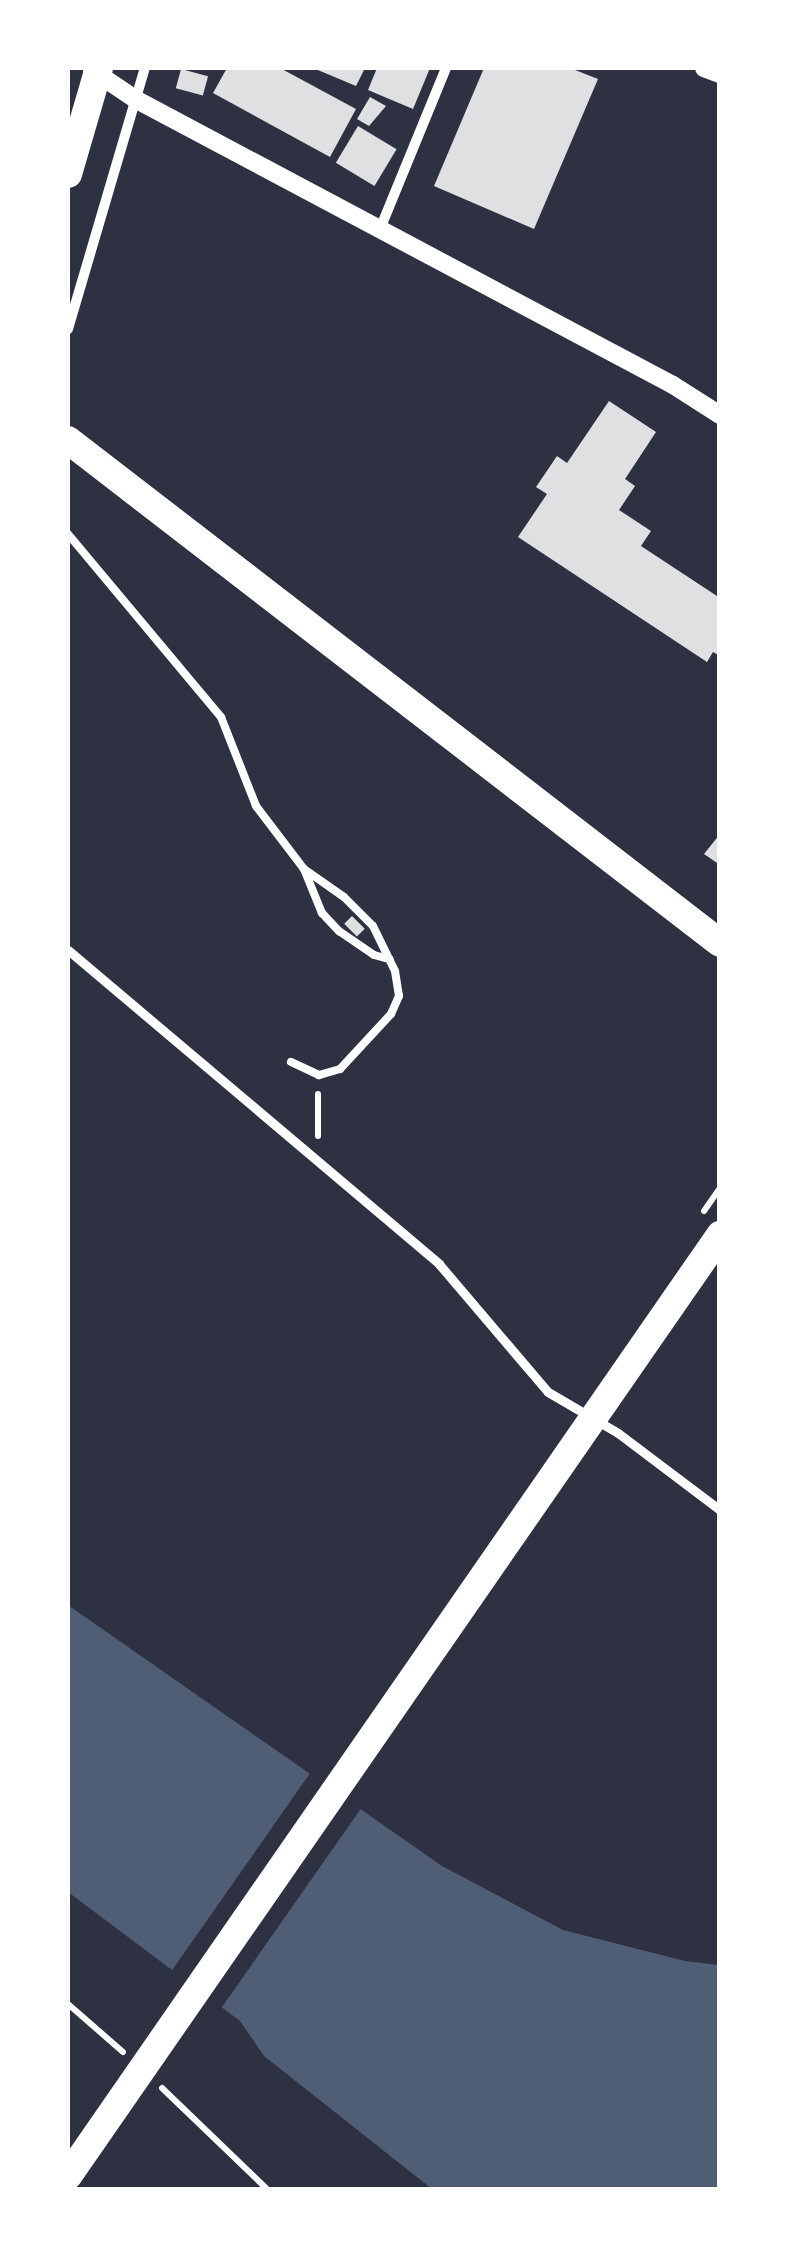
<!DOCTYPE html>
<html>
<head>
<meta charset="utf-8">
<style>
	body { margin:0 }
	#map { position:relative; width:787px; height:2257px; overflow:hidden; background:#2d3142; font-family:"Titillium Web",sans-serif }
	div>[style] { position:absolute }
	.water>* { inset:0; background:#4f5d75 }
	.pier>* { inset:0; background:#2d3142; transform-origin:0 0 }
	.building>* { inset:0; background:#e0e0e3; transform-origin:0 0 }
	.path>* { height:6px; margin:-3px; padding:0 3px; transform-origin:3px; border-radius:3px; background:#fff }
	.service>* { height:8px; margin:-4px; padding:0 4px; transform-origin:4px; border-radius:4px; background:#fff }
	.pedestrian>* { height:9px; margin:-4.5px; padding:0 4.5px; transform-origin:4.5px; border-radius:4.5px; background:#fff }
	.minor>* { height:10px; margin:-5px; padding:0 5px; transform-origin:5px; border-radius:5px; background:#fff }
	.tertiary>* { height:18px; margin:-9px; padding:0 9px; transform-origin:9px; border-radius:9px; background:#fff }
	.trunk>* { height:28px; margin:-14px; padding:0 14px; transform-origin:14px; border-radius:14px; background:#fff }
	span { translate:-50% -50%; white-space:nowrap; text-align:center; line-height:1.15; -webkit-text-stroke:9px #fff; paint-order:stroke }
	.frame { position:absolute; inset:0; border:70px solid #fff; pointer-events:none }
</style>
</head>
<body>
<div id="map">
	<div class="water">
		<div style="clip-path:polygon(68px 1605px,442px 1866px,563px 1930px,685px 1961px,719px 1965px,719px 2189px,432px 2189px,264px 2056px,240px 2021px,68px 1892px)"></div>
	</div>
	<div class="pier">
		<div style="left:313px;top:1769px;width:62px;height:251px;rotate:35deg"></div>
	</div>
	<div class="building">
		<div style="clip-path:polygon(227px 68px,280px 68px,356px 109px,330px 157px,213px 93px)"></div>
		<div style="clip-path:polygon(313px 68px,365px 68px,356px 86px)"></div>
		<div style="clip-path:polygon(377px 68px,430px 68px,413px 109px,368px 90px)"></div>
		<div style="clip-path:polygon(484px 68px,570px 68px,598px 79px,534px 229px,434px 186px)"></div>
		<div style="left:181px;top:69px;width:28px;height:20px;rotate:15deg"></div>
		<div style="clip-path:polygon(370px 97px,386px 106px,369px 126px,357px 119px)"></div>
		<div style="left:358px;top:126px;width:45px;height:43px;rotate:31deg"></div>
		<div style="clip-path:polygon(609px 401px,656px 432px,625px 479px,635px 486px,619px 510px,651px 531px,641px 546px,720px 598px,720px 656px,713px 652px,707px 662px,518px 537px,547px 494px,536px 487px,557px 456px,567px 463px)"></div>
		<div style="clip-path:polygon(720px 834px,720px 865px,704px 854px)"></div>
		<div style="left:352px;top:916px;width:18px;height:11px;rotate:45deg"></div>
	</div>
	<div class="path">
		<div style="left:318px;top:1136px;width:42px;rotate:-90deg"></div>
		<div style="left:704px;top:1211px;width:28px;rotate:-55deg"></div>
		<div style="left:68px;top:2004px;width:73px;rotate:41.1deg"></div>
		<div style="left:162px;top:2088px;width:147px;rotate:43.9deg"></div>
	</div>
	<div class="service">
		<div style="left:68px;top:534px;width:239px;rotate:50.1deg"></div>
		<div style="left:221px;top:717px;width:96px;rotate:68.5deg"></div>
		<div style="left:256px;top:806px;width:79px;rotate:52.7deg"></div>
		<div style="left:304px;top:869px;width:49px;rotate:35deg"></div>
		<div style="left:344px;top:897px;width:41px;rotate:45deg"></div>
		<div style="left:373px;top:926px;width:50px;rotate:63.9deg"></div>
		<div style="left:395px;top:971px;width:25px;rotate:81deg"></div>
		<div style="left:399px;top:996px;width:20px;rotate:114deg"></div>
		<div style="left:391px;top:1014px;width:75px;rotate:132.8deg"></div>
		<div style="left:340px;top:1069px;width:22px;rotate:164deg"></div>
		<div style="left:319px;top:1075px;width:31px;rotate:-155deg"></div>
		<div style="left:304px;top:869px;width:48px;rotate:67.8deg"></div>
		<div style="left:322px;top:913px;width:25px;rotate:47deg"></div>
		<div style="left:339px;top:931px;width:42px;rotate:34.4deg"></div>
		<div style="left:374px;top:955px;width:16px;rotate:15deg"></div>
	</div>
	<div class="pedestrian">
		<div style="left:68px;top:950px;width:486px;rotate:40.2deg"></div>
		<div style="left:439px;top:1264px;width:168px;rotate:49.6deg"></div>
		<div style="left:548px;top:1392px;width:81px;rotate:30.4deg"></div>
		<div style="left:618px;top:1433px;width:128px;rotate:37deg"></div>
	</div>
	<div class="minor">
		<div style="left:380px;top:229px;width:174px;rotate:-67.7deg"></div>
		<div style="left:68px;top:329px;width:272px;rotate:-73.6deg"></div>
	</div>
	<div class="tertiary">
		<div style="left:704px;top:68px;width:17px;rotate:21deg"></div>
		<div style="left:92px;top:70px;width:52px;rotate:34deg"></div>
		<div style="left:135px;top:99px;width:609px;rotate:28deg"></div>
		<div style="left:673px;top:385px;width:56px;rotate:32.6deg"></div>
	</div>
	<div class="trunk">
		<div style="left:68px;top:174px;width:110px;rotate:-73.7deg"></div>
		<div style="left:68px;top:440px;width:823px;rotate:37.65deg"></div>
		<div style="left:68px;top:2176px;width:1145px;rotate:-55.28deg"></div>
	</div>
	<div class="frame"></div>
</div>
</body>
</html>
